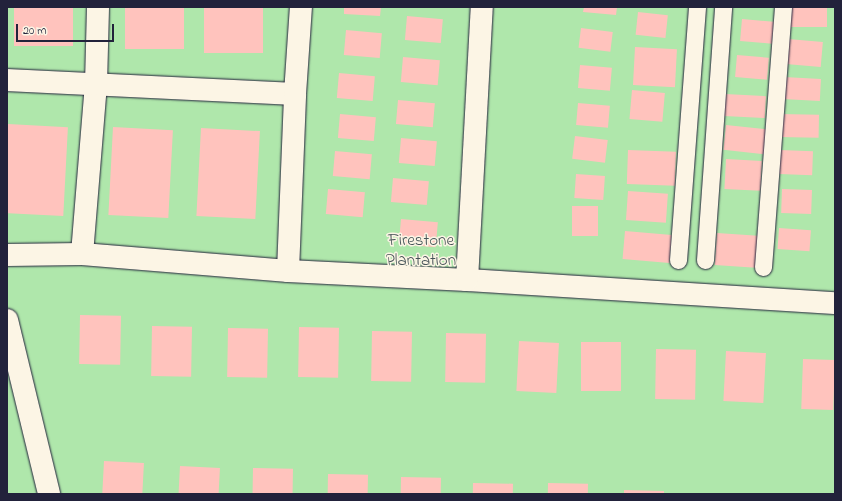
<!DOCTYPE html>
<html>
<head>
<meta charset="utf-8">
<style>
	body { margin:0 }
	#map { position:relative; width:842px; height:501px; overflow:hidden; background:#fdebdd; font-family:"Indie Flower",sans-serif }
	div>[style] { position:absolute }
	.green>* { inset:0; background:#afe7ab; transform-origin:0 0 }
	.building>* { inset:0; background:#ffc3bd; transform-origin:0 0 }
	.roads { filter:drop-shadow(0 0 1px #22223b) drop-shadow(0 0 1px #22223b) }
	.service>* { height:17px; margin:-8.5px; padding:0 8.5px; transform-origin:8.5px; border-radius:8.5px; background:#fcf5e5 }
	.minor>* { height:22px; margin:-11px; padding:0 11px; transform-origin:11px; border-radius:11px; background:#fcf5e5 }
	span { translate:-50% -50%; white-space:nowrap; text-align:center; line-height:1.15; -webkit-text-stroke:3px #fcf5e5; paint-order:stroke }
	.park-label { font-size:17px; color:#455357 }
	.frame { position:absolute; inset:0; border:8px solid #22223b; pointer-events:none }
	.scale { position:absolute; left:16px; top:24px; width:98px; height:18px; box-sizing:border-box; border:2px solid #22223b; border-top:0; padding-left:5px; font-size:12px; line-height:14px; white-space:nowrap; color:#22223b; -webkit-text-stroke:3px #fcf5e5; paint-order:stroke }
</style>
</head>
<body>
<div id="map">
	<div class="green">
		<div style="left:7px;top:7px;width:828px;height:487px"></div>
	</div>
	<div class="building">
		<div style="left:14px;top:7px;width:59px;height:39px"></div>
		<div style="left:125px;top:7px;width:59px;height:42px"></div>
		<div style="left:204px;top:7px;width:59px;height:46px"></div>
		<div style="clip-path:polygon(344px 7px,381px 7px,380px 16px,344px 14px)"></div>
		<div style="clip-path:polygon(584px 7px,617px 7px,616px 15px,583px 12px)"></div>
		<div style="left:790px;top:7px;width:37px;height:20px"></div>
		<div style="left:638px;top:12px;width:30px;height:23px;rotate:6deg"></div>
		<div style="left:407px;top:16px;width:36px;height:24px;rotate:5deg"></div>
		<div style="left:742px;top:19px;width:32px;height:22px;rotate:5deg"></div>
		<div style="left:581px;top:28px;width:32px;height:20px;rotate:7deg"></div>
		<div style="left:346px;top:30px;width:36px;height:25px;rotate:5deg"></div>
		<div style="left:788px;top:39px;width:35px;height:25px;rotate:5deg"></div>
		<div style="left:635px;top:47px;width:42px;height:38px;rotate:3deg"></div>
		<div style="left:737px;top:55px;width:32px;height:22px;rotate:5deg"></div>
		<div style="left:403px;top:57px;width:37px;height:25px;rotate:5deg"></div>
		<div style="left:580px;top:65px;width:32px;height:23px;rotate:5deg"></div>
		<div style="left:339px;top:73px;width:36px;height:25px;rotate:5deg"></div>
		<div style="left:784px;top:77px;width:37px;height:22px;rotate:3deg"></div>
		<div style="left:632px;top:90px;width:33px;height:29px;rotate:5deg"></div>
		<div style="left:725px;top:94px;width:41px;height:22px;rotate:3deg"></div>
		<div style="left:398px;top:100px;width:37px;height:24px;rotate:5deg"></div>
		<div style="left:578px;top:103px;width:32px;height:22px;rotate:5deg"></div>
		<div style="left:340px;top:114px;width:36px;height:24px;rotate:5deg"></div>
		<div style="left:779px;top:114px;width:40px;height:23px;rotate:1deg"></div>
		<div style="left:8px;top:124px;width:60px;height:89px;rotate:3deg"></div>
		<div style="left:726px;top:125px;width:41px;height:25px;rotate:6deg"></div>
		<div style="left:113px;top:127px;width:60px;height:88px;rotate:3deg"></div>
		<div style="left:201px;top:128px;width:59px;height:88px;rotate:3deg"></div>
		<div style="left:575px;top:136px;width:33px;height:23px;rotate:7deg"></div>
		<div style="left:401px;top:138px;width:36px;height:25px;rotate:5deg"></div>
		<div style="left:628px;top:150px;width:48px;height:34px;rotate:2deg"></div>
		<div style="left:780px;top:150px;width:33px;height:24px;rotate:2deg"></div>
		<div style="left:335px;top:151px;width:37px;height:25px;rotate:5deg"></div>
		<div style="left:726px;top:159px;width:36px;height:30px;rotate:3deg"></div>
		<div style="left:576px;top:174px;width:29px;height:24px;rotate:4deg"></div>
		<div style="left:393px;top:178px;width:36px;height:24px;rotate:5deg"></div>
		<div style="left:328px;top:189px;width:37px;height:25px;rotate:5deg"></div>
		<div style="left:782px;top:189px;width:30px;height:24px;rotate:2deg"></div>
		<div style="left:628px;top:191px;width:40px;height:29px;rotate:4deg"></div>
		<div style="left:572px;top:206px;width:26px;height:30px"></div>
		<div style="left:401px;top:219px;width:37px;height:25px;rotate:5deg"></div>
		<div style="left:779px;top:228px;width:32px;height:21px;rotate:4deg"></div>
		<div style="left:625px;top:231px;width:47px;height:28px;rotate:5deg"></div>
		<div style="left:717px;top:233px;width:41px;height:32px;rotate:4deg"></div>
		<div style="left:80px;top:315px;width:41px;height:49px;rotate:1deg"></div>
		<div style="left:152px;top:326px;width:40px;height:50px;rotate:1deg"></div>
		<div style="left:299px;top:327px;width:40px;height:50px;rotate:1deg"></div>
		<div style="left:228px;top:328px;width:40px;height:49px;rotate:1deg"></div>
		<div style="left:372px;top:331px;width:40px;height:50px;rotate:1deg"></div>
		<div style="left:446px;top:333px;width:40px;height:49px;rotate:1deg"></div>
		<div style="left:519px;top:341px;width:40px;height:50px;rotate:3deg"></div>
		<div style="left:581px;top:342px;width:40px;height:49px"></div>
		<div style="left:656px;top:349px;width:40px;height:50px;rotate:1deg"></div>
		<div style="left:726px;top:351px;width:40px;height:50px;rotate:3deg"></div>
		<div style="left:803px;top:359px;width:32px;height:50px;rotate:2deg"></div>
		<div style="left:104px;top:461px;width:40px;height:33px;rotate:3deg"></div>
		<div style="left:180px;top:466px;width:40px;height:28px;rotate:3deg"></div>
		<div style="left:253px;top:468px;width:40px;height:26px;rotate:1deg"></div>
		<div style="left:328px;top:474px;width:40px;height:20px;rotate:1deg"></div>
		<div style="left:401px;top:477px;width:40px;height:17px;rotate:1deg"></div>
		<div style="left:473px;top:483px;width:40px;height:11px;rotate:1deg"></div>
		<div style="left:548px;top:483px;width:40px;height:11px;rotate:1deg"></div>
		<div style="clip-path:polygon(624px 490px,664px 491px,664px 494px,624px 494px)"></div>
	</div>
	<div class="roads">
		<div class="service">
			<div style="left:678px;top:260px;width:254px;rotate:-85.7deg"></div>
			<div style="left:705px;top:260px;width:254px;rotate:-85.9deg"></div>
			<div style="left:763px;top:267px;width:261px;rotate:-85.6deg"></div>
		</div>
		<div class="minor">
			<div style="left:7px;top:80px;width:288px;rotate:2.8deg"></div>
			<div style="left:82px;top:254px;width:171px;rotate:-85.3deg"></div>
			<div style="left:96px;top:84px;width:77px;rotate:-88.5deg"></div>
			<div style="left:7px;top:255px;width:75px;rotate:-0.8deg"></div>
			<div style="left:82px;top:254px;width:207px;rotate:4.7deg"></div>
			<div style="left:288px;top:271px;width:179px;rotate:2.9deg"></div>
			<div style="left:467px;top:280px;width:369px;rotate:3.6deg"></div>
			<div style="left:288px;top:271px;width:177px;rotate:-87.7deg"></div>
			<div style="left:295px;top:94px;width:87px;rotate:-86.1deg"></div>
			<div style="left:467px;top:280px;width:273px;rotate:-86.9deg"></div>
			<div style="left:7px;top:320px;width:179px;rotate:76.4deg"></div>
		</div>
	</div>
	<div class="park-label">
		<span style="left:421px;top:251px">Firestone<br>Plantation</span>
	</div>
	<div class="frame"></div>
	<div class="scale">20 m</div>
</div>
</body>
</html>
